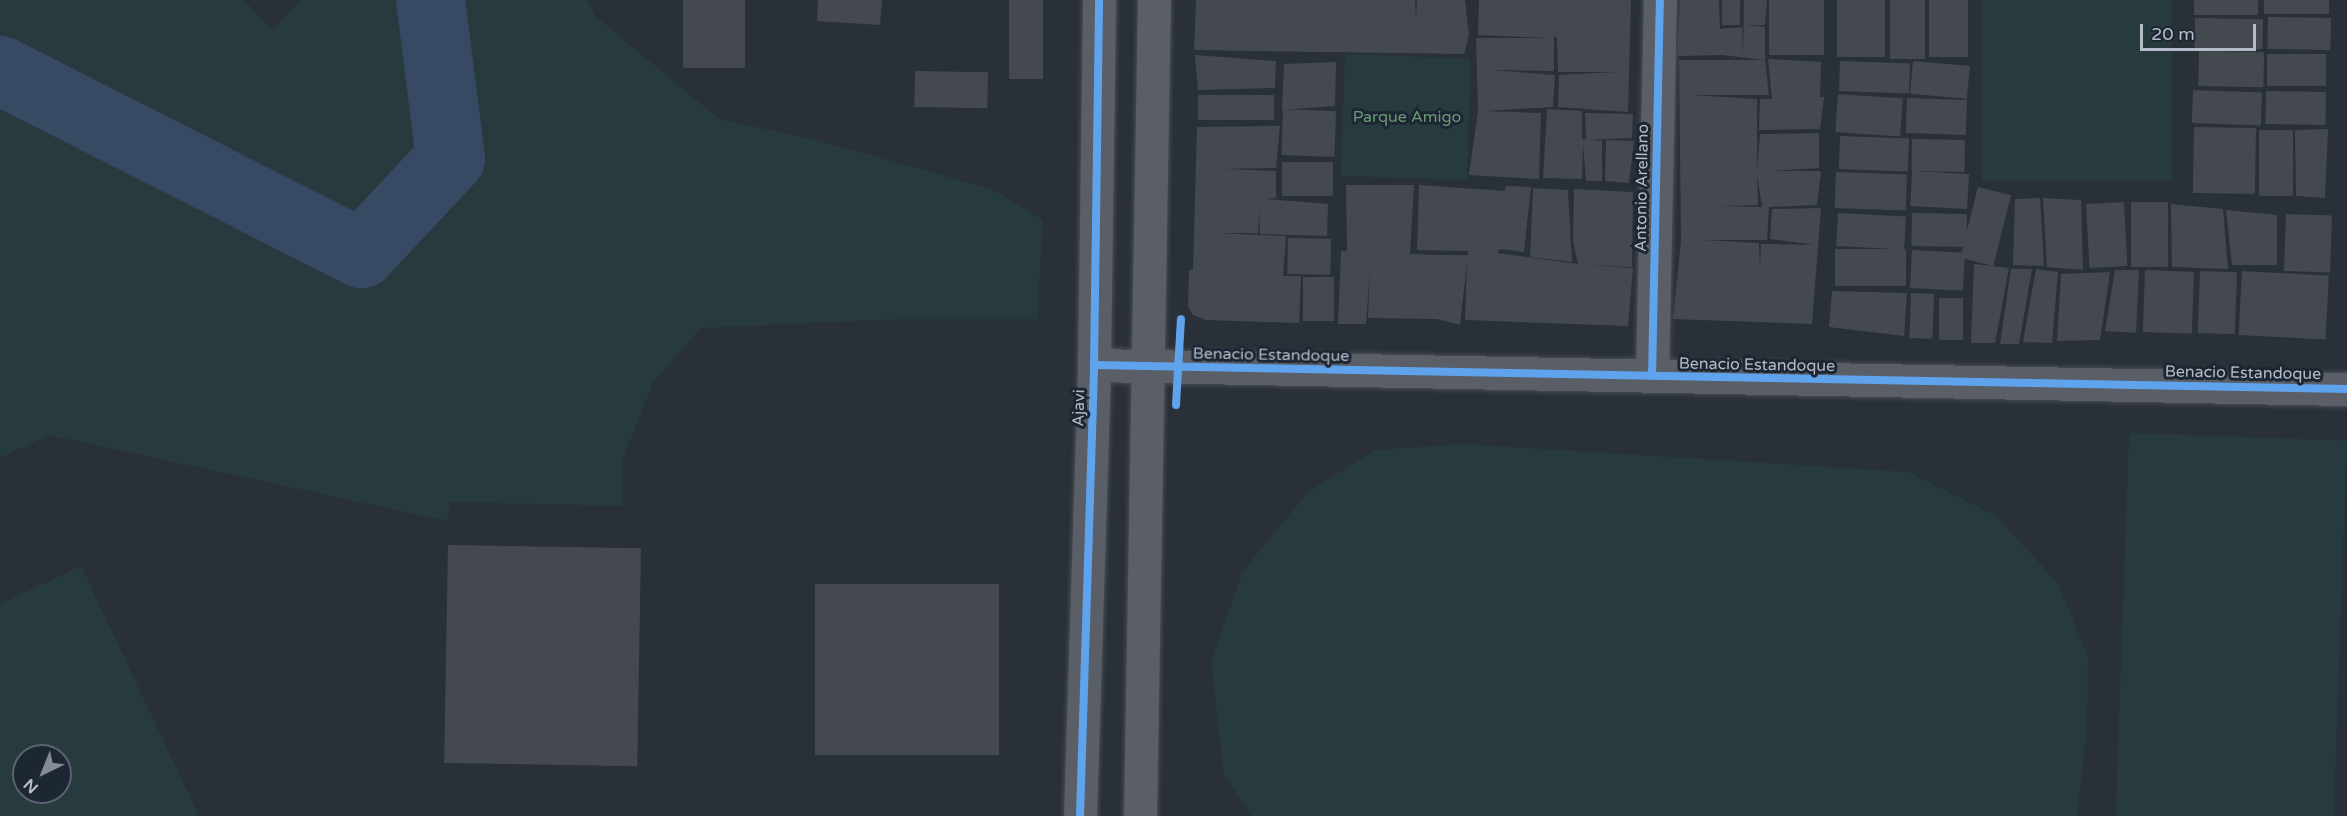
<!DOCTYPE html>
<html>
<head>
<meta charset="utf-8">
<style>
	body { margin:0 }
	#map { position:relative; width:2347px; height:816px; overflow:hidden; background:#2a3038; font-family:"Varela Round",sans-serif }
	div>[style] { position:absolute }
	.green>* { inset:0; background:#273a3e; transform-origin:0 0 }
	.river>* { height:69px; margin:-34.5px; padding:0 34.5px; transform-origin:34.5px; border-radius:34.5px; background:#384963 }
	.building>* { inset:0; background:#444950; transform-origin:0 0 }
	.roads { filter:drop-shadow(0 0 2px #484c53) drop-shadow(0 0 2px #484c53) }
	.minor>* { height:33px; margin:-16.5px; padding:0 16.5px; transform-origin:16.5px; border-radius:16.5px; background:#5a5e66 }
	.cycleway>* { height:8px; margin:-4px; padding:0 4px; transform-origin:4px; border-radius:4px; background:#60a3ed }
	span { translate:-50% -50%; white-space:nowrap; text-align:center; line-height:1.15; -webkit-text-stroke:6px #1d2633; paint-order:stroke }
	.park-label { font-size:16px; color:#6b9a76 }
	.street-label { font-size:16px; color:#b4bcc9 }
	.north { position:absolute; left:12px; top:744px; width:60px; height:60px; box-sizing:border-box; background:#1d2633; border:2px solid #59626f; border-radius:50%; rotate:223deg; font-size:16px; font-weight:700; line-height:24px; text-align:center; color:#b4bcc9 }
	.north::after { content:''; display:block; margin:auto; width:21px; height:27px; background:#848b96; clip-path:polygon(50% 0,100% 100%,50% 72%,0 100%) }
	.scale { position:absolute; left:2140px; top:24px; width:116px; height:27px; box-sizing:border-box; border:3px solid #b4bcc9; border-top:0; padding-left:8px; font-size:18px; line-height:21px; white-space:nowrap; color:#b4bcc9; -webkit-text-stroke:4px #1d2633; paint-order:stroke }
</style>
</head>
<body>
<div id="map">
	<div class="green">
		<div style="clip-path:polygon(0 0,244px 0,273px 30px,301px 0,587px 0,595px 16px,719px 119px,816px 140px,992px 189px,1043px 220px,1037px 319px,900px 319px,701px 328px,654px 381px,622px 461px,623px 506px,450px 502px,447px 521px,49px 435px,0 458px)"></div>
		<div style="left:1982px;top:0;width:190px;height:181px"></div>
		<div style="left:1345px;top:54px;width:126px;height:122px;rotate:2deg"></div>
		<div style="left:2129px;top:433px;width:218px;height:383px;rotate:2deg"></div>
		<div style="clip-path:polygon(1466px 444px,1909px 472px,1995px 515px,2058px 583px,2088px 657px,2087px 729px,2077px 816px,1251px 816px,1224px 775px,1211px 661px,1243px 571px,1307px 493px,1374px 450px)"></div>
		<div style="clip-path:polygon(evenodd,81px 566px,199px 816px,0 816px,0 604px,81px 566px,24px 756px,60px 756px,60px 792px,24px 792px,24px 756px)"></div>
	</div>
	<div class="river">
		<div style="left:0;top:70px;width:405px;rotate:26.9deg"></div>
		<div style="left:361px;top:253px;width:130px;rotate:-46.9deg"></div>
		<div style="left:450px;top:158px;width:159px;rotate:-97.2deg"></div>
	</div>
	<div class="building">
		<div style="left:683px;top:0;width:62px;height:68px"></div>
		<div style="clip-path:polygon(818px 0,882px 0,880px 25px,817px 21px)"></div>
		<div style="left:1009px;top:0;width:34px;height:79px"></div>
		<div style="clip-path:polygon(1196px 0,1415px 0,1416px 22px,1417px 0,1465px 0,1469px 35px,1464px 54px,1194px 50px)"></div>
		<div style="clip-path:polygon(1479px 0,1631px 0,1628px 112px,1558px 107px,1559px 75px,1617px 72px,1558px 72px,1557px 37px,1554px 37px,1554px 71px,1491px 70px,1555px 75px,1553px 107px,1483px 111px,1541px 113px,1539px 179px,1469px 175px,1478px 111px,1476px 38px,1551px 38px,1478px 35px)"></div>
		<div style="clip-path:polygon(1680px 0,1719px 0,1720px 29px,1742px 27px,1743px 55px,1744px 0,1767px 0,1765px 25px,1745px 25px,1765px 27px,1765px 60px,1722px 55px,1677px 56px)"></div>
		<div style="left:1722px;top:0;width:18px;height:25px"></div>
		<div style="left:1769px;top:0;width:55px;height:55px"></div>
		<div style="left:1837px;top:0;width:48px;height:57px"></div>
		<div style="left:1890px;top:0;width:35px;height:59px"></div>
		<div style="left:1929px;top:0;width:39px;height:57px"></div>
		<div style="left:2194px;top:0;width:64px;height:15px"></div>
		<div style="left:2264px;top:0;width:65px;height:14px"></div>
		<div style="left:2268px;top:17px;width:63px;height:32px;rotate:1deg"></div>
		<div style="left:2195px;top:18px;width:68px;height:30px;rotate:1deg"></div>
		<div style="left:2199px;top:51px;width:65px;height:35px;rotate:1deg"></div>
		<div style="left:2267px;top:54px;width:59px;height:32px"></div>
		<div style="clip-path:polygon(1195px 55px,1276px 61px,1275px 88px,1198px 90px)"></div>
		<div style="clip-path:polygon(1768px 59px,1821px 62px,1820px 97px,1824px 97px,1820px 129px,1759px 130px,1760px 99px,1772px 99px)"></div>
		<div style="clip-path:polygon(evenodd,1679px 60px,1765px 60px,1769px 95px,1690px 95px,1757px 99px,1757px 169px,1760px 134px,1819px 133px,1819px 168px,1769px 171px,1821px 171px,1817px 205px,1769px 207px,1767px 240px,1703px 240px,1759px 243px,1760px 267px,1761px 244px,1814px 245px,1770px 239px,1772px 209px,1821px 208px,1812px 324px,1673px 319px,1681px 240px,1679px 60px,1757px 174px,1762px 207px,1718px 206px,1758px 205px,1757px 174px)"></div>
		<div style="left:1840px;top:61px;width:70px;height:30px;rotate:2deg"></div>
		<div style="left:1913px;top:61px;width:57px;height:33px;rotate:5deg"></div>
		<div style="clip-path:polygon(1336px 62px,1335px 106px,1282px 110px,1284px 64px)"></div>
		<div style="left:915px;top:71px;width:73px;height:36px;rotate:1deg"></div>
		<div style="left:2193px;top:90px;width:69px;height:33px;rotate:2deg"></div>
		<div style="left:2266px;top:91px;width:60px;height:33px;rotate:1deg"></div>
		<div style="left:1838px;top:94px;width:65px;height:38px;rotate:4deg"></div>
		<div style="left:1198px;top:95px;width:76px;height:25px"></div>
		<div style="left:1907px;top:98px;width:60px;height:35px;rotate:2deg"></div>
		<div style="clip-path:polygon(1547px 109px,1582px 111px,1582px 139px,1602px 141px,1602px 181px,1586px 181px,1583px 144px,1582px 179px,1543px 178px)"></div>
		<div style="left:1336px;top:111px;width:46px;height:53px;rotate:92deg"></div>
		<div style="clip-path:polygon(1585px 113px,1633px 114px,1632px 138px,1586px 140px)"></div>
		<div style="clip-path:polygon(1280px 126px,1276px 168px,1222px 169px,1276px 171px,1276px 198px,1266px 199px,1328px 204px,1327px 236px,1260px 234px,1259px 209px,1258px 233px,1218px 233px,1286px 236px,1283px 276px,1301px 276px,1299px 323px,1206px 320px,1193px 315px,1188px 307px,1189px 270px,1193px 270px,1197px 127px)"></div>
		<div style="left:2194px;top:127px;width:62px;height:66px;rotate:1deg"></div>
		<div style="clip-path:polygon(2328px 129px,2325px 198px,2296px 196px,2295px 130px)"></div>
		<div style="left:2259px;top:130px;width:34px;height:66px"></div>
		<div style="left:1840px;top:136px;width:69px;height:33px;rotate:2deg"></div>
		<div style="left:1912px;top:139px;width:53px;height:32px;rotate:1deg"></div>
		<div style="clip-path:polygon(1606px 140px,1634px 141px,1629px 183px,1605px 181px)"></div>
		<div style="left:1282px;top:162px;width:51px;height:34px"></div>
		<div style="left:1836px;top:172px;width:71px;height:36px;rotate:2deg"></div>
		<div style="left:1969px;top:174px;width:35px;height:57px;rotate:93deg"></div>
		<div style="clip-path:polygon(1346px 185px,1414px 185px,1410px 254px,1440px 255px,1468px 255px,1468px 251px,1417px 250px,1419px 185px,1505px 191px,1506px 186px,1531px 187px,1524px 252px,1500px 249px,1497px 253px,1578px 264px,1573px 241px,1574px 189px,1633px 192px,1632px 267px,1586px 265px,1633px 268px,1628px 326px,1465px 320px,1467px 262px,1460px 325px,1437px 319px,1368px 318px,1370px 269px,1366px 324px,1338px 324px,1341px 251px,1347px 251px)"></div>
		<div style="left:1978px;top:187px;width:34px;height:73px;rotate:14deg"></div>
		<div style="clip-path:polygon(1533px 188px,1568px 190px,1572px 262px,1530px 257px)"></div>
		<div style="clip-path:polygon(2040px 198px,2044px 266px,2013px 265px,2015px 199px)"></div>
		<div style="clip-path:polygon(2043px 198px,2081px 200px,2083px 270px,2047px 267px)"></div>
		<div style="left:2124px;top:202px;width:64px;height:38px;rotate:87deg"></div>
		<div style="left:2131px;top:202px;width:37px;height:65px"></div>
		<div style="clip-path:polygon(2171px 204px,2223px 209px,2228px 269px,2172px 267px)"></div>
		<div style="clip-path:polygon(2226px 210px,2277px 215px,2277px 265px,2232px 265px)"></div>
		<div style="left:1838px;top:213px;width:68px;height:33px;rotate:3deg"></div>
		<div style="left:1912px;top:213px;width:55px;height:33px;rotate:1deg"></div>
		<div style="left:2286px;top:214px;width:46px;height:57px;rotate:2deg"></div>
		<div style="left:1288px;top:238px;width:43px;height:36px;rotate:1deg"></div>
		<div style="left:1835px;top:249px;width:71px;height:37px"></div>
		<div style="left:1912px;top:250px;width:53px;height:38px;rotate:3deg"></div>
		<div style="clip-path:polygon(1974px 264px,2009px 268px,1995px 343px,1971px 343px)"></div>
		<div style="clip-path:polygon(2011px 269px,2032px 269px,2019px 344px,2000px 344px)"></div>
		<div style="clip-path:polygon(2036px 269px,2058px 272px,2052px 343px,2023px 342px)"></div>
		<div style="clip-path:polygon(2115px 270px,2139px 270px,2136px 333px,2105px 331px)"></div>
		<div style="left:2145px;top:270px;width:49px;height:62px;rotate:2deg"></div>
		<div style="left:2200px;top:271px;width:37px;height:62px;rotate:2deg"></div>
		<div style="left:2242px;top:271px;width:87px;height:64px;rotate:3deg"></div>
		<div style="clip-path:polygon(2110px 272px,2100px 340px,2057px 341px,2061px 274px)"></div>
		<div style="left:1334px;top:277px;width:44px;height:31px;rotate:90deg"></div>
		<div style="clip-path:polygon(1832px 291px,1907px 293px,1904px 336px,1829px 327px)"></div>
		<div style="left:1911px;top:293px;width:23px;height:45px;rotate:2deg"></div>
		<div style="left:1939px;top:298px;width:24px;height:42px"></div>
		<div style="left:448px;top:545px;width:193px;height:218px;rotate:1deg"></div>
		<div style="left:815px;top:584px;width:184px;height:171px"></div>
	</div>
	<div class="roads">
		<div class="minor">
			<div style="left:1094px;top:365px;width:1253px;rotate:1.1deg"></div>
			<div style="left:1652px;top:376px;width:376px;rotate:-88.8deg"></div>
			<div style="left:1080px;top:816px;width:451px;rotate:-88.2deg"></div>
			<div style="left:1094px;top:365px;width:365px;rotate:-89.2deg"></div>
			<div style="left:1140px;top:816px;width:816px;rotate:-89.02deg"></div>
		</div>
	</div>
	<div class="cycleway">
		<div style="left:1094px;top:365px;width:1253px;rotate:1.1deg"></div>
		<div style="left:1652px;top:376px;width:376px;rotate:-88.8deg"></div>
		<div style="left:1176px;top:405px;width:86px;rotate:-86.7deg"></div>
		<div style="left:1080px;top:816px;width:451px;rotate:-88.2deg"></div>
		<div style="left:1094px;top:365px;width:365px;rotate:-89.2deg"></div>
	</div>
	<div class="park-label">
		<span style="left:1407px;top:117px">Parque Amigo</span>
	</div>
	<div class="street-label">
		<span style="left:1642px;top:188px;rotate:-89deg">Antonio Arellano</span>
		<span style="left:1271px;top:355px;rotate:1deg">Benacio Estandoque</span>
		<span style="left:1757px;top:365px;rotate:1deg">Benacio Estandoque</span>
		<span style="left:2243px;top:373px;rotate:1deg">Benacio Estandoque</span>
		<span style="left:1079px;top:408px;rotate:-88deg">Ajavi</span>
	</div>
	<div class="north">N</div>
	<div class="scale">20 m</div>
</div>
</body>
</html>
